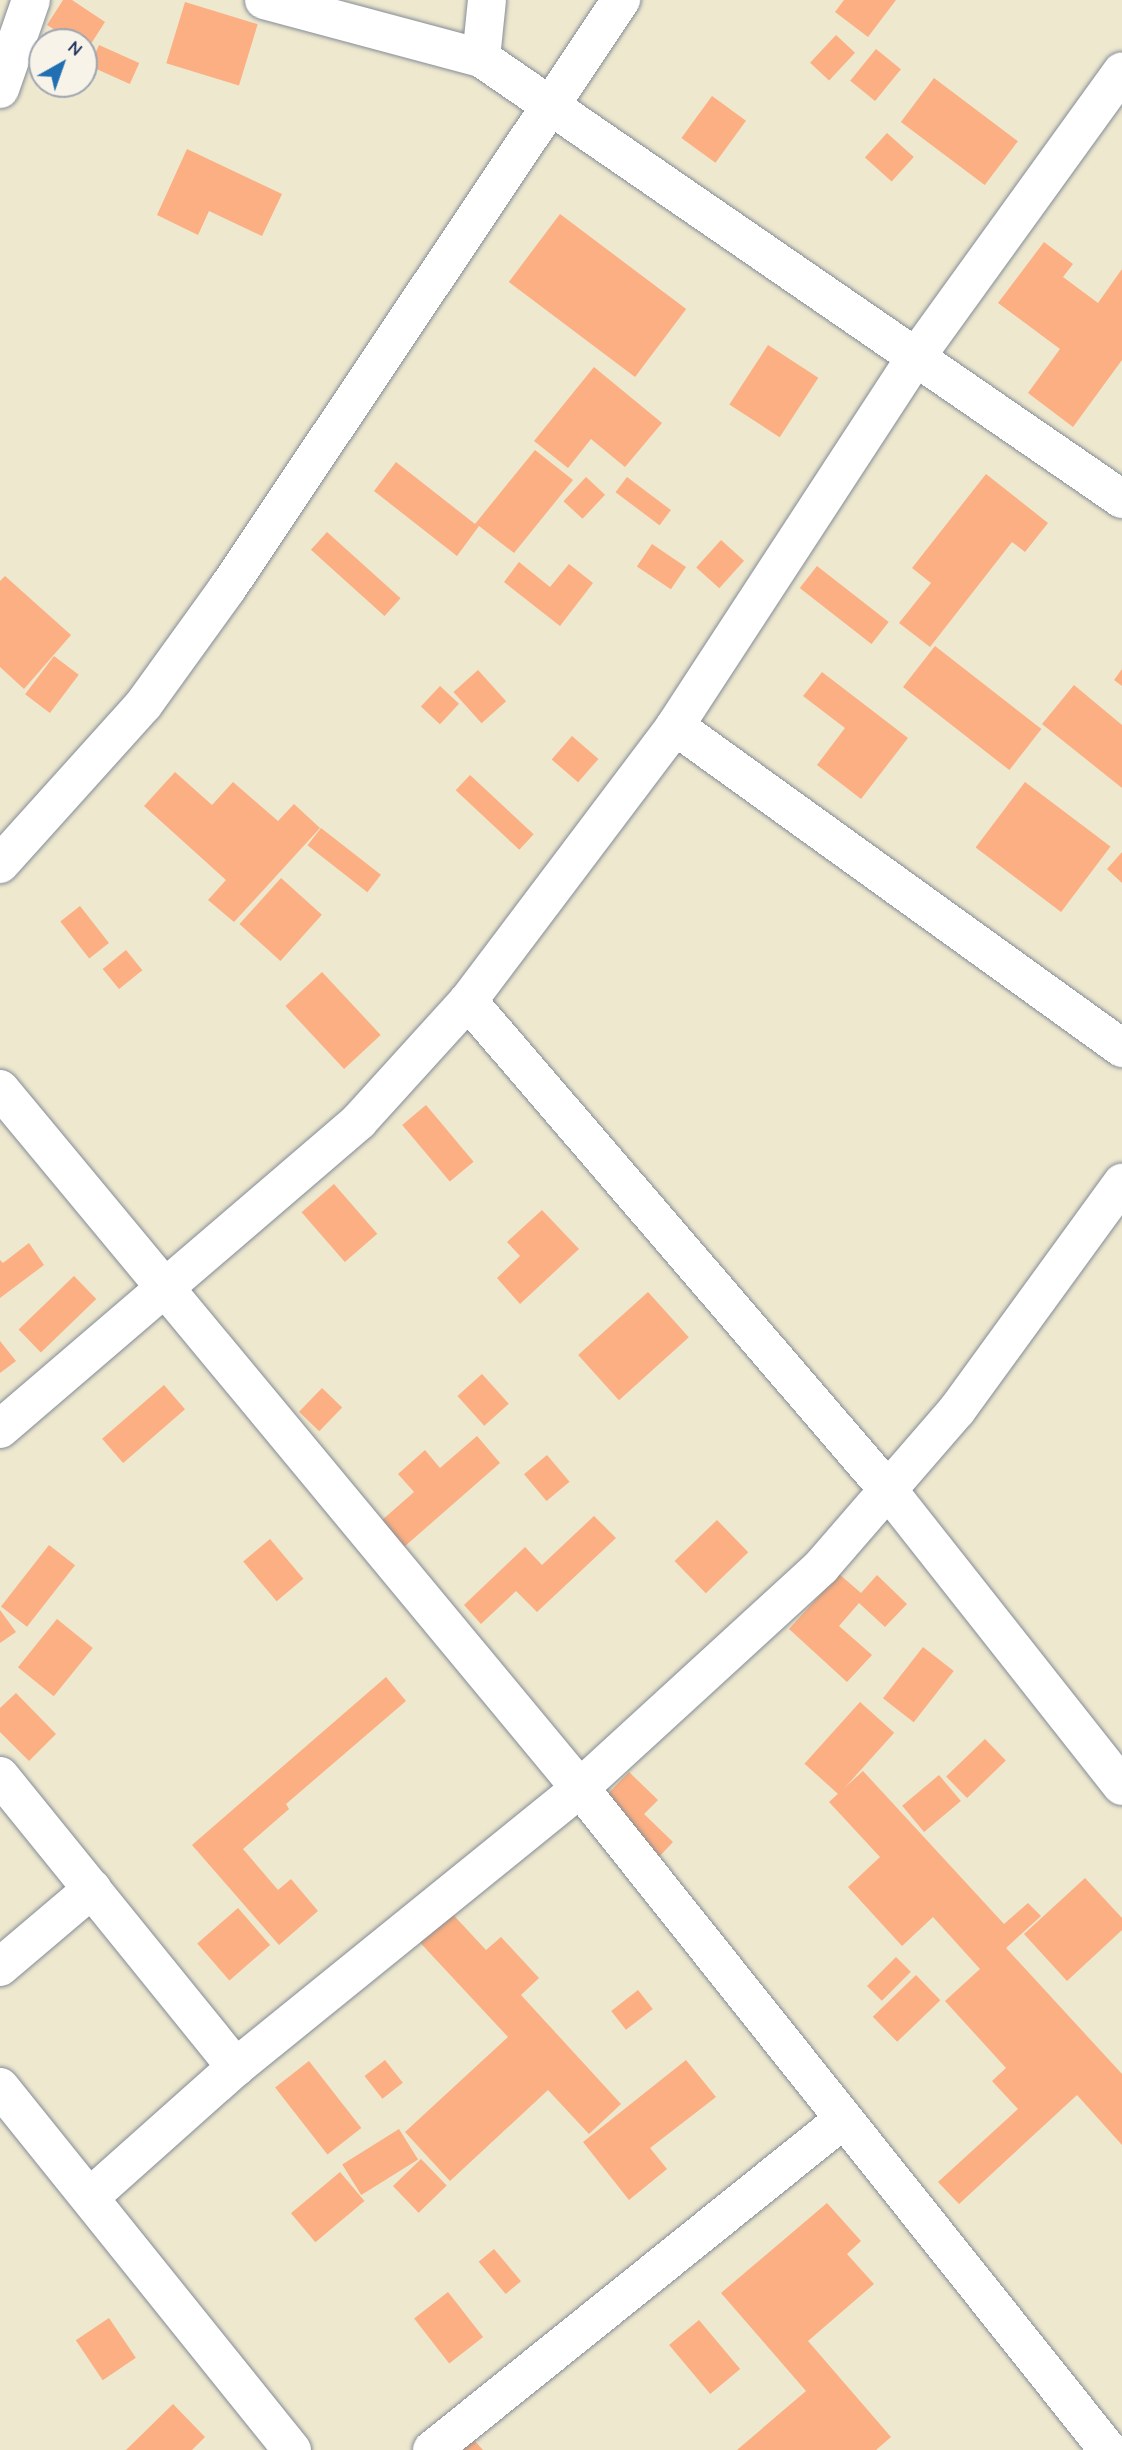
<!DOCTYPE html>
<html>
<head>
<meta charset="utf-8">
<style>
	body { margin:0 }
	#map { position:relative; width:1122px; height:2450px; overflow:hidden; background:#eee8cf; font-family:"Comic Neue",sans-serif }
	div>[style] { position:absolute }
	.building>* { inset:0; background:#fbaf82; transform-origin:0 0 }
	.roads { filter:drop-shadow(0 0 2px #848c96) drop-shadow(0 0 2px #848c96) }
	.minor>* { height:38px; margin:-19px; padding:0 19px; transform-origin:19px; border-radius:19px; background:#fff }
	span { translate:-50% -50%; white-space:nowrap; text-align:center; line-height:1.15; -webkit-text-stroke:5px #f7f3e8; paint-order:stroke }
	.north { position:absolute; left:28px; top:28px; width:70px; height:70px; box-sizing:border-box; background:#f7f3e8; border:2px solid #9fa5b1; border-radius:50%; rotate:40deg; font-size:19px; font-weight:700; line-height:28px; text-align:center; color:#1b2f5e }
	.north::after { content:''; display:block; margin:auto; width:24px; height:32px; background:#1f6fb2; clip-path:polygon(50% 0,100% 100%,50% 72%,0 100%) }
</style>
</head>
<body>
<div id="map">
	<div class="building">
		<div style="clip-path:polygon(63px 0,72px 0,105px 22px,87px 50px,84px 42px,74px 42px,47px 25px)"></div>
		<div style="clip-path:polygon(844px 0,896px 0,868px 37px,835px 12px)"></div>
		<div style="left:185px;top:2px;width:76px;height:64px;rotate:17deg"></div>
		<div style="left:836px;top:35px;width:26px;height:38px;rotate:43deg"></div>
		<div style="left:99px;top:45px;width:44px;height:23px;rotate:24deg"></div>
		<div style="left:876px;top:49px;width:32px;height:41px;rotate:39deg"></div>
		<div style="left:934px;top:78px;width:105px;height:55px;rotate:37deg"></div>
		<div style="left:712px;top:96px;width:42px;height:52px;rotate:36deg"></div>
		<div style="left:887px;top:133px;width:36px;height:33px;rotate:42deg"></div>
		<div style="clip-path:polygon(187px 149px,282px 194px,262px 236px,209px 211px,198px 235px,157px 215px)"></div>
		<div style="left:560px;top:214px;width:158px;height:85px;rotate:37deg"></div>
		<div style="clip-path:polygon(1044px 242px,1073px 264px,1063px 277px,1098px 303px,1122px 269px,1122px 360px,1073px 427px,1028px 393px,1060px 349px,998px 303px)"></div>
		<div style="left:768px;top:345px;width:60px;height:71px;rotate:33deg"></div>
		<div style="clip-path:polygon(594px 367px,662px 423px,625px 467px,591px 439px,568px 468px,534px 441px)"></div>
		<div style="clip-path:polygon(535px 450px,573px 480px,514px 553px,479px 526px,457px 556px,374px 491px,396px 462px,475px 524px)"></div>
		<div style="clip-path:polygon(986px 474px,1048px 523px,1025px 552px,1012px 542px,930px 647px,899px 623px,931px 583px,912px 568px)"></div>
		<div style="left:586px;top:477px;width:26px;height:33px;rotate:43deg"></div>
		<div style="left:627px;top:477px;width:55px;height:19px;rotate:37deg"></div>
		<div style="left:327px;top:532px;width:99px;height:24px;rotate:42deg"></div>
		<div style="left:721px;top:540px;width:31px;height:37px;rotate:42deg"></div>
		<div style="left:652px;top:544px;width:41px;height:27px;rotate:34deg"></div>
		<div style="clip-path:polygon(519px 562px,550px 587px,569px 564px,593px 583px,560px 626px,504px 582px)"></div>
		<div style="left:817px;top:566px;width:91px;height:28px;rotate:38deg"></div>
		<div style="clip-path:polygon(5px 576px,71px 635px,24px 689px,0 667px,0 581px)"></div>
		<div style="left:935px;top:646px;width:135px;height:52px;rotate:38deg"></div>
		<div style="left:54px;top:656px;width:31px;height:48px;rotate:37deg"></div>
		<div style="clip-path:polygon(1122px 669px,1122px 686px,1114px 680px)"></div>
		<div style="left:478px;top:670px;width:42px;height:33px;rotate:48deg"></div>
		<div style="clip-path:polygon(822px 672px,908px 738px,861px 799px,817px 765px,845px 728px,803px 696px)"></div>
		<div style="clip-path:polygon(1074px 685px,1122px 725px,1122px 788px,1042px 724px)"></div>
		<div style="left:440px;top:686px;width:26px;height:28px;rotate:43deg"></div>
		<div style="left:572px;top:736px;width:35px;height:31px;rotate:41deg"></div>
		<div style="clip-path:polygon(175px 772px,212px 805px,233px 782px,278px 821px,294px 804px,320px 828px,234px 922px,208px 900px,226px 880px,144px 806px)"></div>
		<div style="left:470px;top:775px;width:87px;height:21px;rotate:43deg"></div>
		<div style="left:1025px;top:782px;width:107px;height:82px;rotate:37deg"></div>
		<div style="left:321px;top:828px;width:76px;height:22px;rotate:38deg"></div>
		<div style="clip-path:polygon(1122px 852px,1122px 883px,1107px 869px)"></div>
		<div style="left:281px;top:878px;width:55px;height:62px;rotate:42deg"></div>
		<div style="left:80px;top:906px;width:47px;height:25px;rotate:52deg"></div>
		<div style="left:126px;top:950px;width:26px;height:30px;rotate:51deg"></div>
		<div style="left:322px;top:972px;width:86px;height:50px;rotate:47deg"></div>
		<div style="left:426px;top:1105px;width:74px;height:31px;rotate:50deg"></div>
		<div style="left:334px;top:1184px;width:66px;height:43px;rotate:49deg"></div>
		<div style="clip-path:polygon(542px 1210px,579px 1249px,520px 1304px,497px 1278px,520px 1256px,507px 1242px)"></div>
		<div style="clip-path:polygon(29px 1243px,44px 1265px,0 1298px,0 1260px,3px 1263px)"></div>
		<div style="left:74px;top:1276px;width:32px;height:77px;rotate:46deg"></div>
		<div style="left:648px;top:1292px;width:61px;height:94px;rotate:48deg"></div>
		<div style="clip-path:polygon(0 1341px,16px 1361px,0 1373px)"></div>
		<div style="left:482px;top:1374px;width:40px;height:33px;rotate:48deg"></div>
		<div style="left:164px;top:1385px;width:32px;height:82px;rotate:49deg"></div>
		<div style="left:322px;top:1388px;width:28px;height:33px;rotate:44deg"></div>
		<div style="clip-path:polygon(477px 1436px,500px 1463px,404px 1547px,381px 1521px,414px 1492px,398px 1474px,425px 1450px,440px 1468px)"></div>
		<div style="left:547px;top:1455px;width:35px;height:30px;rotate:50deg"></div>
		<div style="clip-path:polygon(594px 1516px,616px 1538px,537px 1612px,516px 1591px,481px 1624px,464px 1605px,525px 1547px,542px 1565px)"></div>
		<div style="left:717px;top:1520px;width:45px;height:59px;rotate:46deg"></div>
		<div style="left:270px;top:1539px;width:52px;height:35px;rotate:50deg"></div>
		<div style="left:49px;top:1545px;width:33px;height:78px;rotate:38deg"></div>
		<div style="clip-path:polygon(839px 1574px,861px 1593px,877px 1575px,907px 1604px,885px 1627px,859px 1603px,839px 1626px,872px 1655px,847px 1682px,789px 1629px)"></div>
		<div style="clip-path:polygon(0 1610px,16px 1632px,0 1643px)"></div>
		<div style="left:57px;top:1619px;width:46px;height:62px;rotate:39deg"></div>
		<div style="left:923px;top:1647px;width:39px;height:65px;rotate:38deg"></div>
		<div style="clip-path:polygon(386px 1677px,406px 1701px,286px 1804px,289px 1809px,243px 1849px,278px 1890px,291px 1879px,318px 1911px,279px 1945px,192px 1845px)"></div>
		<div style="clip-path:polygon(16px 1693px,56px 1734px,29px 1761px,0 1732px,0 1708px)"></div>
		<div style="left:860px;top:1702px;width:46px;height:83px;rotate:42deg"></div>
		<div style="left:985px;top:1739px;width:30px;height:54px;rotate:46deg"></div>
		<div style="clip-path:polygon(863px 1771px,1004px 1924px,1028px 1903px,1041px 1916px,1006px 1948px,1122px 2074px,1122px 2145px,1077px 2095px,959px 2204px,938px 2182px,1018px 2109px,992px 2081px,1006px 2068px,945px 2001px,980px 1969px,933px 1917px,902px 1946px,848px 1887px,880px 1857px,829px 1802px)"></div>
		<div style="clip-path:polygon(629px 1772px,658px 1800px,644px 1814px,673px 1842px,658px 1858px,600px 1802px)"></div>
		<div style="left:939px;top:1775px;width:34px;height:48px;rotate:50deg"></div>
		<div style="clip-path:polygon(1085px 1878px,1122px 1918px,1122px 1930px,1067px 1981px,1024px 1934px)"></div>
		<div style="clip-path:polygon(445px 1906px,486px 1950px,501px 1937px,539px 1978px,521px 1995px,621px 2104px,589px 2134px,548px 2090px,450px 2181px,405px 2132px,508px 2037px,413px 1935px)"></div>
		<div style="left:238px;top:1908px;width:49px;height:54px;rotate:49deg"></div>
		<div style="left:896px;top:1957px;width:21px;height:41px;rotate:45deg"></div>
		<div style="left:916px;top:1975px;width:35px;height:60px;rotate:46deg"></div>
		<div style="left:638px;top:1990px;width:24px;height:34px;rotate:52deg"></div>
		<div style="left:385px;top:2060px;width:29px;height:26px;rotate:52deg"></div>
		<div style="clip-path:polygon(686px 2060px,716px 2097px,650px 2148px,667px 2169px,629px 2200px,583px 2142px)"></div>
		<div style="left:309px;top:2061px;width:85px;height:43px;rotate:52deg"></div>
		<div style="left:399px;top:2129px;width:36px;height:67px;rotate:58deg"></div>
		<div style="left:421px;top:2159px;width:37px;height:39px;rotate:46deg"></div>
		<div style="left:340px;top:2172px;width:38px;height:64px;rotate:50deg"></div>
		<div style="clip-path:polygon(827px 2203px,861px 2241px,847px 2254px,874px 2284px,808px 2341px,891px 2437px,876px 2450px,737px 2450px,806px 2391px,721px 2293px)"></div>
		<div style="left:494px;top:2249px;width:42px;height:20px;rotate:50deg"></div>
		<div style="left:448px;top:2292px;width:57px;height:43px;rotate:52deg"></div>
		<div style="left:109px;top:2318px;width:48px;height:40px;rotate:56deg"></div>
		<div style="left:699px;top:2320px;width:64px;height:39px;rotate:50deg"></div>
		<div style="clip-path:polygon(173px 2404px,205px 2437px,192px 2450px,126px 2450px)"></div>
		<div style="clip-path:polygon(472px 2438px,483px 2450px,460px 2450px)"></div>
	</div>
	<div class="roads">
		<div class="minor">
			<div style="left:264px;top:0;width:225px;rotate:15deg"></div>
			<div style="left:481px;top:58px;width:778px;rotate:34.53deg"></div>
			<div style="left:481px;top:58px;width:58px;rotate:-84.1deg"></div>
			<div style="left:0;top:89px;width:94px;rotate:-70.8deg"></div>
			<div style="left:675px;top:726px;width:551px;rotate:35.77deg"></div>
			<div style="left:0;top:864px;width:215px;rotate:-48deg"></div>
			<div style="left:144px;top:704px;width:142px;rotate:-54.2deg"></div>
			<div style="left:227px;top:589px;width:709px;rotate:-56.22deg"></div>
			<div style="left:468px;top:1001px;width:645px;rotate:49.34deg"></div>
			<div style="left:888px;top:1490px;width:377px;rotate:51.7deg"></div>
			<div style="left:0;top:1089px;width:908px;rotate:50.32deg"></div>
			<div style="left:580px;top:1788px;width:847px;rotate:51.42deg"></div>
			<div style="left:0;top:1429px;width:473px;rotate:-40.6deg"></div>
			<div style="left:359px;top:1121px;width:162px;rotate:-47.8deg"></div>
			<div style="left:468px;top:1001px;width:344px;rotate:-53deg"></div>
			<div style="left:675px;top:726px;width:441px;rotate:-56.9deg"></div>
			<div style="left:916px;top:357px;width:352px;rotate:-54.2deg"></div>
			<div style="left:0;top:1776px;width:375px;rotate:51deg"></div>
			<div style="left:0;top:1967px;width:121px;rotate:-40.3deg"></div>
			<div style="left:0;top:2087px;width:466px;rotate:51.2deg"></div>
			<div style="left:90px;top:2197px;width:195px;rotate:-41.7deg"></div>
			<div style="left:236px;top:2067px;width:443px;rotate:-39deg"></div>
			<div style="left:580px;top:1788px;width:327px;rotate:-42.5deg"></div>
			<div style="left:821px;top:1567px;width:208px;rotate:-49.1deg"></div>
			<div style="left:957px;top:1410px;width:281px;rotate:-54deg"></div>
			<div style="left:432px;top:2450px;width:528px;rotate:-38.78deg"></div>
		</div>
	</div>
	<div class="north">N</div>
</div>
</body>
</html>
